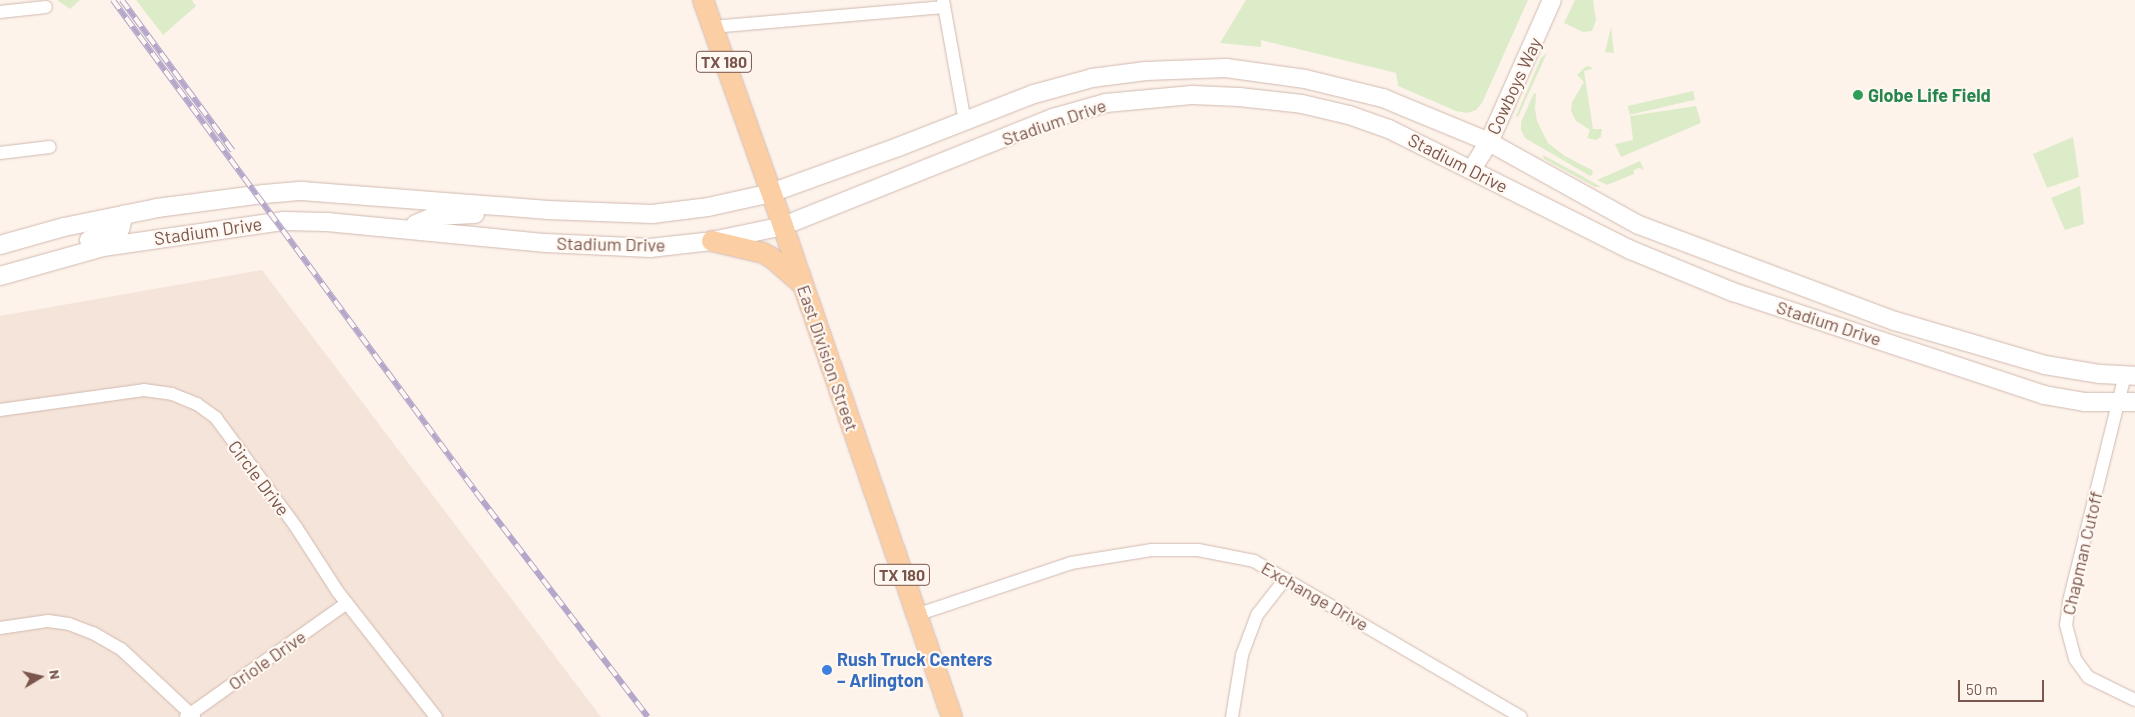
<!DOCTYPE html>
<html>
<head>
<meta charset="utf-8">
<style>
	body { margin:0 }
	#map { position:relative; width:2135px; height:717px; overflow:hidden; background:#fdf3eb; font-family:Barlow,sans-serif }
	div>[style] { position:absolute }
	.residential>* { inset:0; background:#f5e4d9 }
	.green>* { inset:0; background:#dcecc8; transform-origin:0 0 }
	.roads { filter:drop-shadow(0 0 1px #d1b9af) drop-shadow(0 0 1px #d1b9af) }
	.street>* { height:12px; margin:-6px; padding:0 6px; transform-origin:6px; border-radius:6px; background:#fff }
	.secondary>* { height:18px; margin:-9px; padding:0 9px; transform-origin:9px; border-radius:9px; background:#fff }
	.primary>* { height:20px; margin:-10px; padding:0 10px; transform-origin:10px; border-radius:10px; background:#fccea3 }
	.rail>* { height:5.5px; margin-top:-2.75px; transform-origin:0; background:repeating-linear-gradient(90deg,#fff8f2 0 11px,#b4a7c9 0 22px); box-sizing:border-box; border-block:1px solid #b4a7c9 }
	.dots>* { width:14px; height:14px; translate:-50% -50%; box-sizing:border-box; border:2px solid #fff8f2; border-radius:50% }
	span { translate:-50% -50%; white-space:nowrap; text-align:center; line-height:1.15; -webkit-text-stroke:4.5px #fff8f2; paint-order:stroke }
	.shield-label span { padding:1px 4px; background:#fff8f2; border:1px solid; border-radius:4px; -webkit-text-stroke-width:0 }
	.shield-label { font-size:16px; color:#7a564c; font-weight:700 }
	.street-label { font-size:18px; color:#7a564c }
	.leisure-label { font-size:18px; color:#27864d; font-weight:700 }
	.left { translate:0 -50%; text-align:left }
	.shop-label { font-size:18px; color:#366cbe; font-weight:700 }
	.north { position:absolute; left:15px; top:652px; width:50px; height:50px; -webkit-text-stroke:4px #fff8f2; paint-order:stroke; rotate:81deg; font-size:14px; font-weight:700; line-height:20px; text-align:center; color:#7a564c }
	.north::after { content:''; display:block; margin:auto; width:18px; height:22px; background:#7a564c; clip-path:polygon(50% 0,100% 100%,50% 72%,0 100%) }
	.scale { position:absolute; left:1958px; top:680px; width:86px; height:22px; box-sizing:border-box; border:2px solid #7a564c; border-top:0; padding-left:6px; font-size:15px; line-height:18px; white-space:nowrap; color:#7a564c; -webkit-text-stroke:4px #fff8f2; paint-order:stroke }
</style>
</head>
<body>
<div id="map">
	<div class="residential">
		<div style="clip-path:polygon(262px 270px,601px 717px,0 717px,0 316px)"></div>
	</div>
	<div class="green">
		<div style="clip-path:polygon(57px 0,80px 0,70px 9px)"></div>
		<div style="clip-path:polygon(136px 0,192px 0,196px 6px,163px 35px)"></div>
		<div style="clip-path:polygon(1246px 0,1528px 0,1482px 103px,1476px 110px,1467px 113px,1456px 111px,1398px 86px,1396px 73px,1261px 40px,1261px 47px,1220px 43px)"></div>
		<div style="clip-path:polygon(1575px 0,1593px 0,1596px 20px,1592px 31px,1583px 32px,1564px 23px)"></div>
		<div style="clip-path:polygon(1611px 27px,1614px 53px,1605px 52px)"></div>
		<div style="clip-path:polygon(1547px 53px,1518px 117px,1516px 116px,1541px 58px)"></div>
		<div style="clip-path:polygon(1585px 67px,1589px 66px,1593px 69px,1584px 71px,1593px 129px,1602px 129px,1601px 137px,1596px 140px,1587px 138px,1590px 130px,1576px 121px,1571px 111px,1572px 102px,1584px 82px,1577px 75px)"></div>
		<div style="left:1693px;top:91px;width:9px;height:67px;rotate:77deg"></div>
		<div style="clip-path:polygon(1534px 93px,1536px 94px,1535px 109px,1537px 121px,1548px 143px,1565px 156px,1592px 170px,1593px 174px,1590px 176px,1525px 138px,1521px 130px,1521px 122px)"></div>
		<div style="clip-path:polygon(1696px 106px,1701px 123px,1621px 157px,1615px 144px,1633px 140px,1630px 116px)"></div>
		<div style="clip-path:polygon(2073px 137px,2079px 177px,2047px 188px,2033px 154px)"></div>
		<div style="clip-path:polygon(1543px 155px,1575px 172px,1601px 187px,1595px 187px,1544px 159px)"></div>
		<div style="clip-path:polygon(1640px 161px,1644px 170px,1639px 168px,1634px 170px,1634px 174px,1607px 185px,1597px 180px)"></div>
		<div style="clip-path:polygon(2080px 186px,2084px 224px,2065px 230px,2051px 198px)"></div>
	</div>
	<div class="roads">
		<div class="street">
			<div style="left:943px;top:0;width:124px;rotate:79.8deg"></div>
			<div style="left:0;top:12px;width:46px;rotate:-6.2deg"></div>
			<div style="left:712px;top:27px;width:233px;rotate:-4.9deg"></div>
			<div style="left:0;top:153px;width:50px;rotate:-6.8deg"></div>
			<div style="left:2125px;top:375px;width:234px;rotate:103.9deg"></div>
			<div style="left:2069px;top:602px;width:23px;rotate:97deg"></div>
			<div style="left:2066px;top:625px;width:35px;rotate:75deg"></div>
			<div style="left:2075px;top:659px;width:22px;rotate:54deg"></div>
			<div style="left:2088px;top:677px;width:52px;rotate:26.1deg"></div>
			<div style="left:0;top:410px;width:145px;rotate:-7.9deg"></div>
			<div style="left:144px;top:390px;width:28px;rotate:8deg"></div>
			<div style="left:172px;top:394px;width:27px;rotate:22deg"></div>
			<div style="left:197px;top:404px;width:24px;rotate:36deg"></div>
			<div style="left:216px;top:418px;width:135px;rotate:53.7deg"></div>
			<div style="left:296px;top:527px;width:77px;rotate:57.1deg"></div>
			<div style="left:338px;top:592px;width:159px;rotate:51.9deg"></div>
			<div style="left:916px;top:615px;width:163px;rotate:-18.5deg"></div>
			<div style="left:1071px;top:563px;width:81px;rotate:-9.2deg"></div>
			<div style="left:1151px;top:550px;width:47px"></div>
			<div style="left:1198px;top:550px;width:57px;rotate:11.1deg"></div>
			<div style="left:1254px;top:561px;width:309px;rotate:30.3deg"></div>
			<div style="left:0;top:628px;width:49px;rotate:-8.3deg"></div>
			<div style="left:48px;top:621px;width:21px;rotate:8deg"></div>
			<div style="left:69px;top:624px;width:26px;rotate:21deg"></div>
			<div style="left:93px;top:633px;width:32px;rotate:30deg"></div>
			<div style="left:121px;top:649px;width:100px;rotate:43deg"></div>
			<div style="left:186px;top:717px;width:197px;rotate:-35.3deg"></div>
			<div style="left:1232px;top:717px;width:63px;rotate:-80.8deg"></div>
			<div style="left:1242px;top:655px;width:43px;rotate:-69.4deg"></div>
			<div style="left:1257px;top:615px;width:46px;rotate:-52.1deg"></div>
		</div>
		<div class="secondary">
			<div style="left:1472px;top:169px;width:32px;rotate:-58deg"></div>
			<div style="left:1489px;top:142px;width:155px;rotate:-66.1deg"></div>
			<div style="left:411px;top:230px;width:8px;rotate:-50deg"></div>
			<div style="left:416px;top:224px;width:21px;rotate:-23deg"></div>
			<div style="left:435px;top:216px;width:40px;rotate:-2.9deg"></div>
			<div style="left:89px;top:240px;width:21px;rotate:-14deg"></div>
			<div style="left:109px;top:235px;width:13px;rotate:-29deg"></div>
			<div style="left:120px;top:229px;width:15px;rotate:-74deg"></div>
			<div style="left:0;top:245px;width:66px;rotate:-15.7deg"></div>
			<div style="left:64px;top:227px;width:95px;rotate:-11.5deg"></div>
			<div style="left:157px;top:208px;width:108px;rotate:-7.5deg"></div>
			<div style="left:264px;top:194px;width:38px;rotate:-5deg"></div>
			<div style="left:302px;top:191px;width:247px;rotate:4.4deg"></div>
			<div style="left:548px;top:210px;width:104px;rotate:2.2deg"></div>
			<div style="left:652px;top:214px;width:56px;rotate:-7.1deg"></div>
			<div style="left:708px;top:207px;width:65px;rotate:-12.5deg"></div>
			<div style="left:771px;top:193px;width:135px;rotate:-19.9deg"></div>
			<div style="left:898px;top:147px;width:146px;rotate:-21.3deg"></div>
			<div style="left:1034px;top:94px;width:60px;rotate:-15.4deg"></div>
			<div style="left:1092px;top:78px;width:54px;rotate:-7.4deg"></div>
			<div style="left:1146px;top:71px;width:80px;rotate:-2.1deg"></div>
			<div style="left:1226px;top:68px;width:80px;rotate:7.9deg"></div>
			<div style="left:1305px;top:79px;width:80px;rotate:13.7deg"></div>
			<div style="left:1383px;top:98px;width:115px;rotate:22.5deg"></div>
			<div style="left:1489px;top:142px;width:171px;rotate:29deg"></div>
			<div style="left:1639px;top:225px;width:273px;rotate:20.6deg"></div>
			<div style="left:1895px;top:321px;width:156px;rotate:16.3deg"></div>
			<div style="left:2045px;top:365px;width:56px;rotate:9.3deg"></div>
			<div style="left:2100px;top:374px;width:35px;rotate:3deg"></div>
			<div style="left:0;top:276px;width:107px;rotate:-15.7deg"></div>
			<div style="left:103px;top:247px;width:183px;rotate:-8.2deg"></div>
			<div style="left:284px;top:221px;width:43px;rotate:1.3deg"></div>
			<div style="left:327px;top:222px;width:220px;rotate:5.5deg"></div>
			<div style="left:546px;top:243px;width:104px;rotate:2.8deg"></div>
			<div style="left:650px;top:248px;width:62px;rotate:-6.4deg"></div>
			<div style="left:712px;top:241px;width:73px;rotate:-11.9deg"></div>
			<div style="left:783px;top:226px;width:291px;rotate:-21.8deg"></div>
			<div style="left:1053px;top:118px;width:55px;rotate:-15.8deg"></div>
			<div style="left:1106px;top:103px;width:86px;rotate:-5.3deg"></div>
			<div style="left:1192px;top:95px;width:47px;rotate:2.4deg"></div>
			<div style="left:1239px;top:97px;width:63px;rotate:6.3deg"></div>
			<div style="left:1302px;top:104px;width:48px;rotate:13.2deg"></div>
			<div style="left:1349px;top:115px;width:42px;rotate:19.3deg"></div>
			<div style="left:1389px;top:129px;width:271px;rotate:26.6deg"></div>
			<div style="left:1631px;top:250px;width:110px;rotate:22.4deg"></div>
			<div style="left:1733px;top:292px;width:328px;rotate:18.3deg"></div>
			<div style="left:2044px;top:395px;width:42px;rotate:9.7deg"></div>
			<div style="left:2085px;top:402px;width:50px"></div>
		</div>
		<div class="primary">
			<div style="left:703px;top:0;width:240px;rotate:70.5deg"></div>
			<div style="left:783px;top:226px;width:519px;rotate:71.01deg"></div>
			<div style="left:712px;top:241px;width:52px;rotate:13.2deg"></div>
			<div style="left:763px;top:253px;width:10px;rotate:29deg"></div>
			<div style="left:772px;top:258px;width:40px;rotate:41deg"></div>
		</div>
	</div>
	<div class="rail">
		<div style="left:113px;top:0;width:611px;rotate:53.58deg"></div>
		<div style="left:476px;top:492px;width:283px;rotate:52.6deg"></div>
		<div style="left:122px;top:0;width:187px;rotate:53.7deg"></div>
	</div>
	<div class="dots">
		<div style="left:1858px;top:95px;background:#2e9e5b"></div>
		<div style="left:827px;top:670px;background:#3f7fe0"></div>
	</div>
	<div class="shield-label">
		<span style="left:724px;top:62px">TX 180</span>
		<span style="left:902px;top:575px">TX 180</span>
	</div>
	<div class="street-label">
		<span style="left:1514px;top:86px;rotate:-65deg">Cowboys Way</span>
		<span style="left:1054px;top:122px;rotate:-19deg">Stadium Drive</span>
		<span style="left:1458px;top:163px;rotate:27deg">Stadium Drive</span>
		<span style="left:208px;top:231px;rotate:-8deg">Stadium Drive</span>
		<span style="left:611px;top:244px;rotate:1deg">Stadium Drive</span>
		<span style="left:1829px;top:323px;rotate:18deg">Stadium Drive</span>
		<span style="left:828px;top:358px;rotate:71deg">East Division Street</span>
		<span style="left:259px;top:478px;rotate:53deg">Circle Drive</span>
		<span style="left:2082px;top:553px;rotate:-77deg">Chapman Cutoff</span>
		<span style="left:1315px;top:596px;rotate:30deg">Exchange Drive</span>
		<span style="left:267px;top:660px;rotate:-35deg">Oriole Drive</span>
	</div>
	<div class="leisure-label">
		<span class="left" style="left:1868px;top:95px">Globe Life Field</span>
	</div>
	<div class="shop-label">
		<span class="left" style="left:837px;top:670px">Rush Truck Centers<br>– Arlington</span>
	</div>
	<div class="north">N</div>
	<div class="scale">50 m</div>
</div>
</body>
</html>
